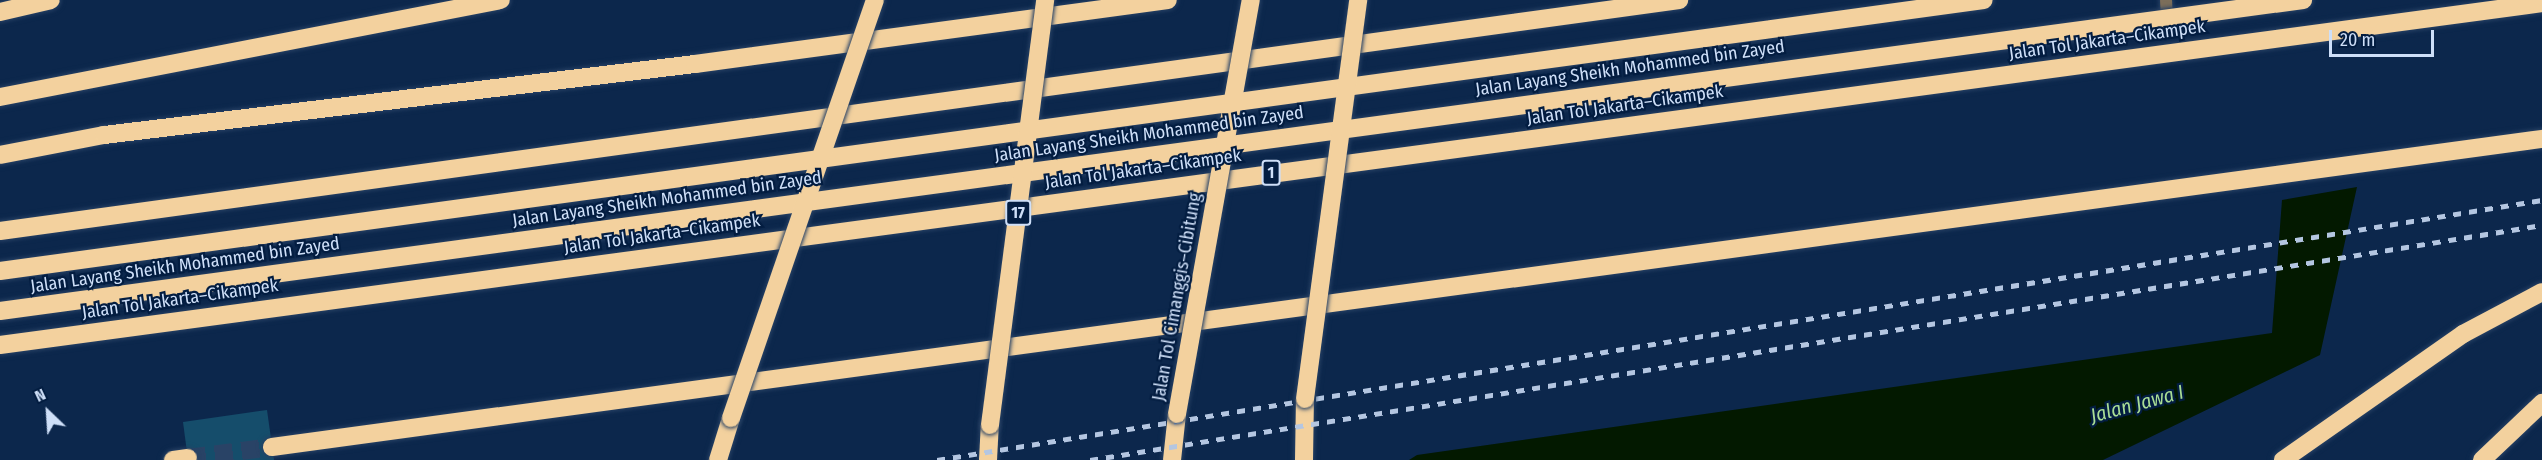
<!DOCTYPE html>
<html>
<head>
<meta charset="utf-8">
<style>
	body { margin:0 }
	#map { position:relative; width:2542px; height:460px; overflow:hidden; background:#0c274c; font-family:"Fira Sans Condensed",sans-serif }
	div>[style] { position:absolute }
	.water>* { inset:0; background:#031900 }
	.building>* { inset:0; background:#154d6b }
	.motorway-tunnel>* { height:18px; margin-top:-9px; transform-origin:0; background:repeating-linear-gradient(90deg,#294366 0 18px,transparent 0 27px) }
	.roads { filter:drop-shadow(0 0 2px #274164) drop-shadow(0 0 2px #274164) }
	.service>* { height:12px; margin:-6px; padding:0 6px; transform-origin:6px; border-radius:6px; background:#7c6e5a }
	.motorway>* { height:18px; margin:-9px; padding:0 9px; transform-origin:9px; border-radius:9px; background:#f3d19e }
	.rail>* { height:4.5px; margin-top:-2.25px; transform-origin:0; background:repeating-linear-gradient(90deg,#b4c6e1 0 8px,transparent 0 16px) }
	.bridges { filter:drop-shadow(0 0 2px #274164) drop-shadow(0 0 2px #274164) }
	.motorway-bridge>* { height:18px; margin:-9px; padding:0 9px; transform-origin:9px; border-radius:9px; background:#f3d19e }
	span { translate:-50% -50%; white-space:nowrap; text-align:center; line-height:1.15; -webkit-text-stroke:4.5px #031d41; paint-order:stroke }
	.shield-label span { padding:2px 4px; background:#031d41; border:2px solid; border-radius:4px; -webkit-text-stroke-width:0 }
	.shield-label { font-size:16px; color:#cedff8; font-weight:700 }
	.street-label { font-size:18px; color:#cedff8 }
	.water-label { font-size:20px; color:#a9dd95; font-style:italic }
	.north { position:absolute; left:18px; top:382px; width:60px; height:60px; -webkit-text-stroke:4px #031d41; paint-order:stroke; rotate:335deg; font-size:16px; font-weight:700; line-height:24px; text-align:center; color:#cedff8 }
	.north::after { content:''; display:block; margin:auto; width:21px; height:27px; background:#cedff8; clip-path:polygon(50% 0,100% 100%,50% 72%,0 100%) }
	.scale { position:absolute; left:2329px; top:30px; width:105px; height:27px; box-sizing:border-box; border:3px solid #cedff8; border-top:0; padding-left:8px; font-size:18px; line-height:21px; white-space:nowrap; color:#cedff8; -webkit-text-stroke:4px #031d41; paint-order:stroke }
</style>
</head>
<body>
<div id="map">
	<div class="water">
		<div style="clip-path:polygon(2357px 187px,2320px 355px,2103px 460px,1409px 460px,1417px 455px,2272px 333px,2282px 200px)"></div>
	</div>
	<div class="building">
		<div style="clip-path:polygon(267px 410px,274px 460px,188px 460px,183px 422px)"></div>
	</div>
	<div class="motorway-tunnel">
		<div style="left:188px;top:458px;width:85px;rotate:-7.5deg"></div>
	</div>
	<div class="roads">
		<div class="service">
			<div style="left:2166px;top:0;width:18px;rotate:87deg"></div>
		</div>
		<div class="motorway">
			<div style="left:0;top:12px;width:52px;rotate:-13.2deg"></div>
			<div style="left:0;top:97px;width:510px;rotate:-10.96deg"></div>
			<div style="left:0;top:155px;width:106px;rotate:-10.9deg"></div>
			<div style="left:104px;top:135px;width:595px;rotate:-6.85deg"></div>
			<div style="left:695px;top:64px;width:477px;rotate:-7.7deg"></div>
			<div style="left:0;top:231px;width:1695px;rotate:-7.83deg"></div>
			<div style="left:0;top:345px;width:2565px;rotate:-7.66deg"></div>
			<div style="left:272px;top:447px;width:2291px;rotate:-7.73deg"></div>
			<div style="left:173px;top:460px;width:15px;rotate:-8deg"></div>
			<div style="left:718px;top:460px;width:44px;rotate:-72.8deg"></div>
			<div style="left:988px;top:460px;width:35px;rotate:-87deg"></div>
			<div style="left:1172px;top:460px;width:46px;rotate:-83.8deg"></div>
			<div style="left:1304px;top:460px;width:61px;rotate:-89.1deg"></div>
			<div style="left:2283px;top:460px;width:220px;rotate:-35deg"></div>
			<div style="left:2463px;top:334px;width:89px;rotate:-28deg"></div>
			<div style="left:2482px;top:460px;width:83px;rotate:-43.5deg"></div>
		</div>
	</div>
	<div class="rail">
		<div style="left:937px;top:460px;width:1626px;rotate:-9.2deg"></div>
		<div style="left:1090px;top:460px;width:1471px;rotate:-9.19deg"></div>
	</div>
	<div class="bridges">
		<div class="motorway-bridge">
			<div style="left:0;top:271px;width:2002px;rotate:-7.78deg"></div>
			<div style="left:0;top:311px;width:2324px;rotate:-7.69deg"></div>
			<div style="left:1305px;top:399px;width:403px;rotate:-82.4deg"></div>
			<div style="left:1177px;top:414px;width:421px;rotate:-79.9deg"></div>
			<div style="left:731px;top:418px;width:442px;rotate:-71deg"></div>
			<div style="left:990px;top:425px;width:429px;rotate:-82.6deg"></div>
		</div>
	</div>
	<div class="shield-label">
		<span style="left:1271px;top:173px">1</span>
		<span style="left:1018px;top:213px">17</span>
	</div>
	<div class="street-label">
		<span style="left:2107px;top:40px;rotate:-8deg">Jalan Tol Jakarta–Cikampek</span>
		<span style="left:1630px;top:68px;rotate:-8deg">Jalan Layang Sheikh Mohammed bin Zayed</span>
		<span style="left:1625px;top:105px;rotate:-8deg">Jalan Tol Jakarta–Cikampek</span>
		<span style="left:1149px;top:134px;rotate:-8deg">Jalan Layang Sheikh Mohammed bin Zayed</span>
		<span style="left:1143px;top:169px;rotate:-8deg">Jalan Tol Jakarta–Cikampek</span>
		<span style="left:667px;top:199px;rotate:-8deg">Jalan Layang Sheikh Mohammed bin Zayed</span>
		<span style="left:662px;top:234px;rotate:-8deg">Jalan Tol Jakarta–Cikampek</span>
		<span style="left:185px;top:265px;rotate:-8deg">Jalan Layang Sheikh Mohammed bin Zayed</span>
		<span style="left:1177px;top:297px;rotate:-80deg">Jalan Tol Cimanggis–Cibitung</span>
		<span style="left:180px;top:299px;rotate:-8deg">Jalan Tol Jakarta–Cikampek</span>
	</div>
	<div class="water-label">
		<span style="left:2137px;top:404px;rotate:-15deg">Jalan Jawa I</span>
	</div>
	<div class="north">N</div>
	<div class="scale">20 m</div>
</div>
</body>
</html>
